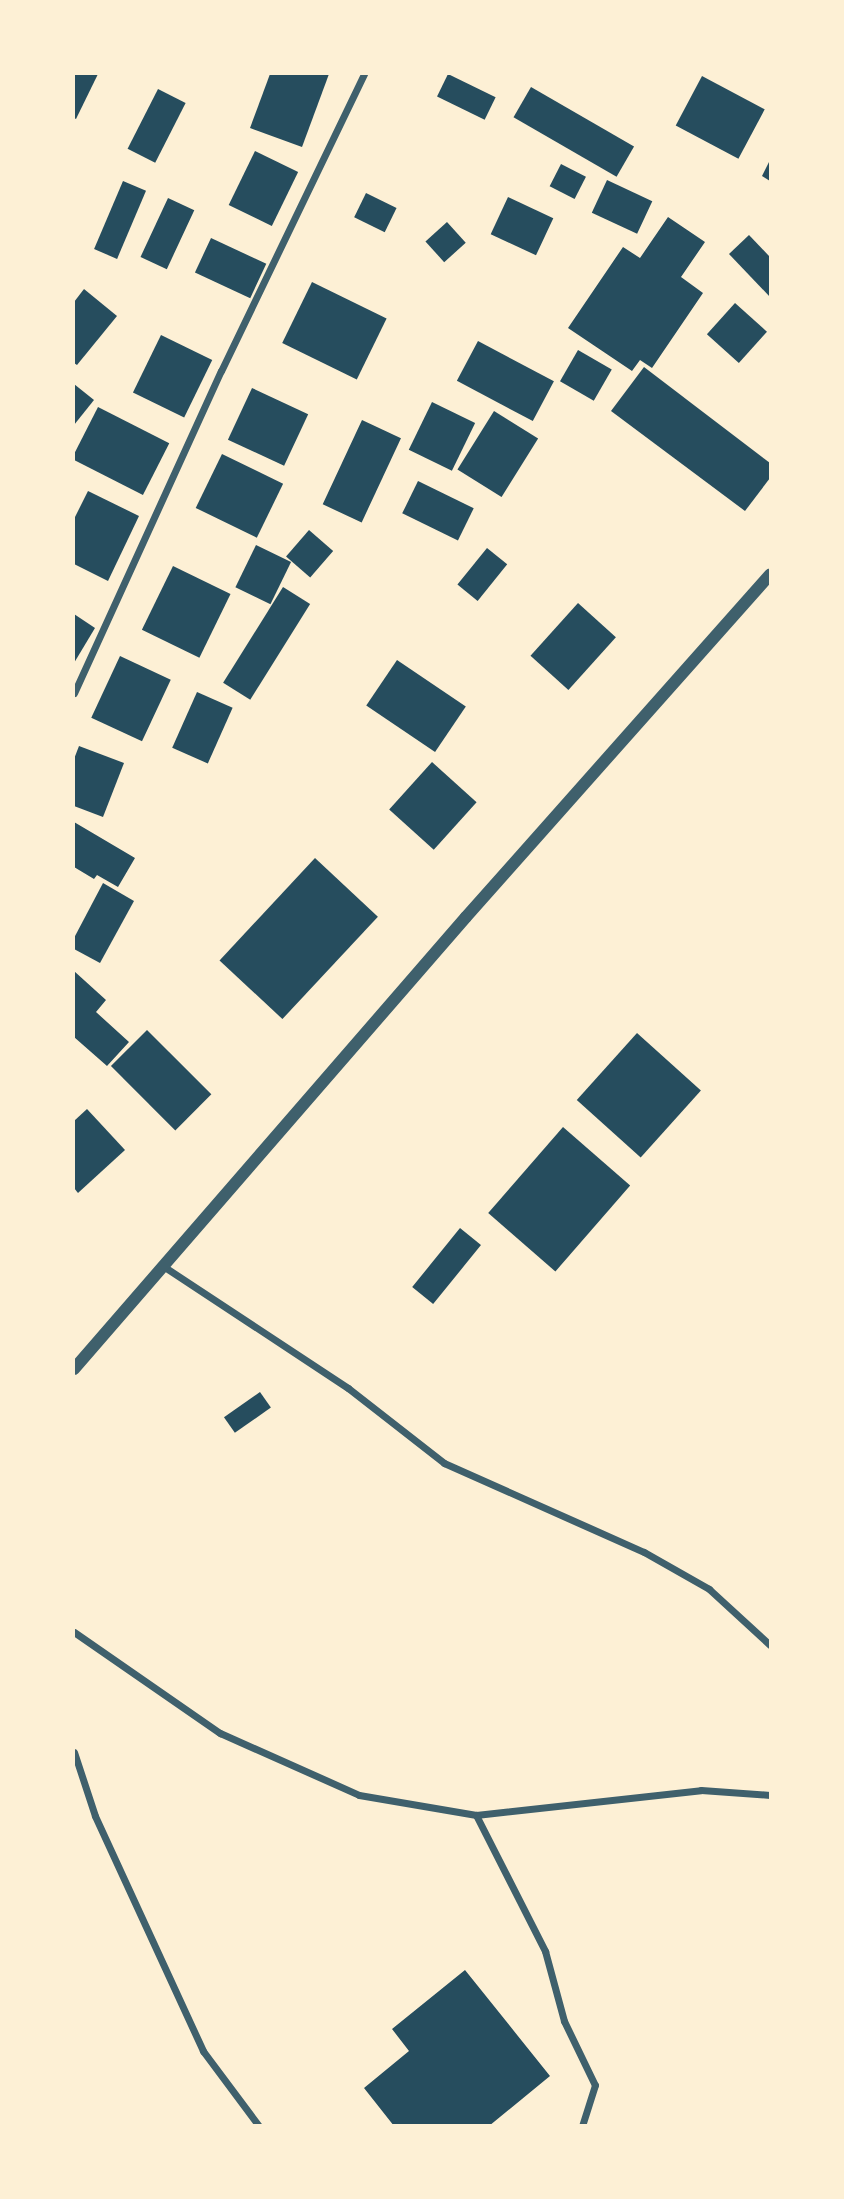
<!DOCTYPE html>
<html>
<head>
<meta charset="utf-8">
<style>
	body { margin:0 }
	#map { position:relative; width:844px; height:2199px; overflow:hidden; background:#fdf0d5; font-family:"Fira Sans",sans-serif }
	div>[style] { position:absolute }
	.building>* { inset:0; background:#264d5e; transform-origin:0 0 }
	.minor>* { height:7px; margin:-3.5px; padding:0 3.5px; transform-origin:3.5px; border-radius:3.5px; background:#3f606c }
	.tertiary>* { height:12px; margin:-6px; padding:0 6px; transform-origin:6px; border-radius:6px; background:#3f606c }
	span { translate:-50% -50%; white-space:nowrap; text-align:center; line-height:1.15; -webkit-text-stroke:6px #fdf0d5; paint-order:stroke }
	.frame { position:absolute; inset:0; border:75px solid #fdf0d5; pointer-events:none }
</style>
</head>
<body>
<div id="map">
	<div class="building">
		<div style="clip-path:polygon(74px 74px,98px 74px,76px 119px,74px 118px)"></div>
		<div style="clip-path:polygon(270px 74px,329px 74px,302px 147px,250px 128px)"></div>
		<div style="left:448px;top:74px;width:53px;height:25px;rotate:26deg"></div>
		<div style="left:702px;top:76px;width:71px;height:56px;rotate:28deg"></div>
		<div style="left:531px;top:87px;width:119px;height:35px;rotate:30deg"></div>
		<div style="left:158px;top:89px;width:31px;height:67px;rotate:27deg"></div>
		<div style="left:255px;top:151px;width:48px;height:60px;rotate:26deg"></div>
		<div style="clip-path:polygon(770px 160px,770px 181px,762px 176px)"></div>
		<div style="left:561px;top:164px;width:28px;height:25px;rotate:27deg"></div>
		<div style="left:607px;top:180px;width:50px;height:36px;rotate:25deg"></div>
		<div style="left:123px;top:181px;width:25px;height:74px;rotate:23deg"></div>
		<div style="left:366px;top:193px;width:34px;height:27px;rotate:26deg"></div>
		<div style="left:508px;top:197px;width:50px;height:41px;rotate:25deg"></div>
		<div style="left:168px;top:198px;width:29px;height:65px;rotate:25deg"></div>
		<div style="clip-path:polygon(668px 217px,705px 242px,681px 277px,703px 293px,652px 368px,640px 360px,632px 371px,568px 328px,623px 247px,640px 258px)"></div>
		<div style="left:447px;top:222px;width:28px;height:29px;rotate:48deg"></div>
		<div style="clip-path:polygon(749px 235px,770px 257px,770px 297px,729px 254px)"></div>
		<div style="left:211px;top:238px;width:61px;height:38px;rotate:25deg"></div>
		<div style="left:312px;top:282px;width:83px;height:68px;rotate:26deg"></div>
		<div style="clip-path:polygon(84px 289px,117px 316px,77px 365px,74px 363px,74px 302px)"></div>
		<div style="left:735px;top:303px;width:43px;height:42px;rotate:42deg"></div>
		<div style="left:161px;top:335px;width:57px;height:64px;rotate:26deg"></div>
		<div style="left:478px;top:341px;width:86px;height:45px;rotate:28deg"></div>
		<div style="left:578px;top:350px;width:39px;height:36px;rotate:30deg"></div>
		<div style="clip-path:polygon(644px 367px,770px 463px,770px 478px,745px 511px,611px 411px)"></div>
		<div style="clip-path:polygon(74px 384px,94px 400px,74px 425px)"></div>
		<div style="left:252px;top:388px;width:62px;height:57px;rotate:25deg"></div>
		<div style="left:432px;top:402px;width:48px;height:53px;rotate:26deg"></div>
		<div style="left:98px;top:407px;width:80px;height:58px;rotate:27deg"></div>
		<div style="left:494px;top:411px;width:52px;height:69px;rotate:32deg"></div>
		<div style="left:362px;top:420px;width:43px;height:93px;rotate:25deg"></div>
		<div style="left:222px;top:454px;width:68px;height:60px;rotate:26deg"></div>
		<div style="left:418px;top:481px;width:62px;height:36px;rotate:26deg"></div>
		<div style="clip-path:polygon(88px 491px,139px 516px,108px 581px,74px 564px,74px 519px)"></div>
		<div style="left:309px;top:530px;width:32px;height:35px;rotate:41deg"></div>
		<div style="left:256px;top:545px;width:39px;height:47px;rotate:26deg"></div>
		<div style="left:487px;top:548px;width:26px;height:47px;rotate:39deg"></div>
		<div style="left:173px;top:566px;width:64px;height:71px;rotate:26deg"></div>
		<div style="left:283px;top:587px;width:32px;height:113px;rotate:32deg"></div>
		<div style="left:578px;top:603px;width:51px;height:71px;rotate:42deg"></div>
		<div style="clip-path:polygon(74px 614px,95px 628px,74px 663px)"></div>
		<div style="left:120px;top:656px;width:56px;height:68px;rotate:25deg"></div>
		<div style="left:397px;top:660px;width:83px;height:55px;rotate:34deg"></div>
		<div style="left:197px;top:692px;width:39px;height:61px;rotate:24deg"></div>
		<div style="clip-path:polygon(79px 746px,124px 763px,103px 817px,74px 806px,74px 759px)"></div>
		<div style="left:432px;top:762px;width:60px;height:64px;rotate:42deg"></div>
		<div style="clip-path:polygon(74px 822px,135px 858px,118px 887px,97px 875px,94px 879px,74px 867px)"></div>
		<div style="left:315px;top:858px;width:86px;height:140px;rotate:43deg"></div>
		<div style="clip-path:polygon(103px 883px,134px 901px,100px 963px,74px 949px,74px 938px)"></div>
		<div style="clip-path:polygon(74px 971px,106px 1000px,96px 1012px,129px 1042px,107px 1066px,74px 1037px)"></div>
		<div style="left:147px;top:1030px;width:91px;height:51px;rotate:45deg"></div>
		<div style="left:637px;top:1033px;width:86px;height:90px;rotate:42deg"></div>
		<div style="clip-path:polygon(87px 1109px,125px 1150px,78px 1193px,74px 1188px,74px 1121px)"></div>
		<div style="left:563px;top:1127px;width:89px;height:114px;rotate:41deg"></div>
		<div style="left:460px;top:1228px;width:27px;height:76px;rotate:39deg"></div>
		<div style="left:260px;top:1392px;width:19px;height:44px;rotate:55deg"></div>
		<div style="clip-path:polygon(465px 1970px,550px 2076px,489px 2126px,394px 2126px,364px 2088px,409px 2051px,392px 2029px)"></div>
	</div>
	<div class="minor">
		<div style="left:74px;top:693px;width:354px;rotate:-65.5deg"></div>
		<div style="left:221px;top:371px;width:330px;rotate:-64.3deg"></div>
		<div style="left:163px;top:1266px;width:222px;rotate:33.4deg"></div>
		<div style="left:348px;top:1388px;width:122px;rotate:38deg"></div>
		<div style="left:444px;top:1463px;width:219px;rotate:24deg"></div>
		<div style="left:644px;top:1552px;width:75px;rotate:29.6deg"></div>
		<div style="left:709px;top:1589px;width:83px;rotate:42.6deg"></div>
		<div style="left:74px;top:1632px;width:178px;rotate:34.7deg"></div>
		<div style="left:220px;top:1733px;width:152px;rotate:24deg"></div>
		<div style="left:359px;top:1795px;width:119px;rotate:9.7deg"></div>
		<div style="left:476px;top:1815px;width:226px;rotate:-6.3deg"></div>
		<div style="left:701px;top:1790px;width:69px;rotate:4.1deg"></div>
		<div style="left:74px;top:1752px;width:67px;rotate:71.8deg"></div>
		<div style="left:95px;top:1816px;width:259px;rotate:65.3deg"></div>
		<div style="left:203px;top:2051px;width:94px;rotate:53.3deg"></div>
		<div style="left:476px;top:1815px;width:153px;rotate:63.1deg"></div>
		<div style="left:545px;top:1951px;width:73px;rotate:74.8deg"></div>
		<div style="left:564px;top:2021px;width:71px;rotate:64.2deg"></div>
		<div style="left:595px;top:2085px;width:43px;rotate:107.6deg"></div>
	</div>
	<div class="tertiary">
		<div style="left:74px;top:1369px;width:598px;rotate:-49.07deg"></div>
		<div style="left:466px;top:917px;width:458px;rotate:-48.4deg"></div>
	</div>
	<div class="frame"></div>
</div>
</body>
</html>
